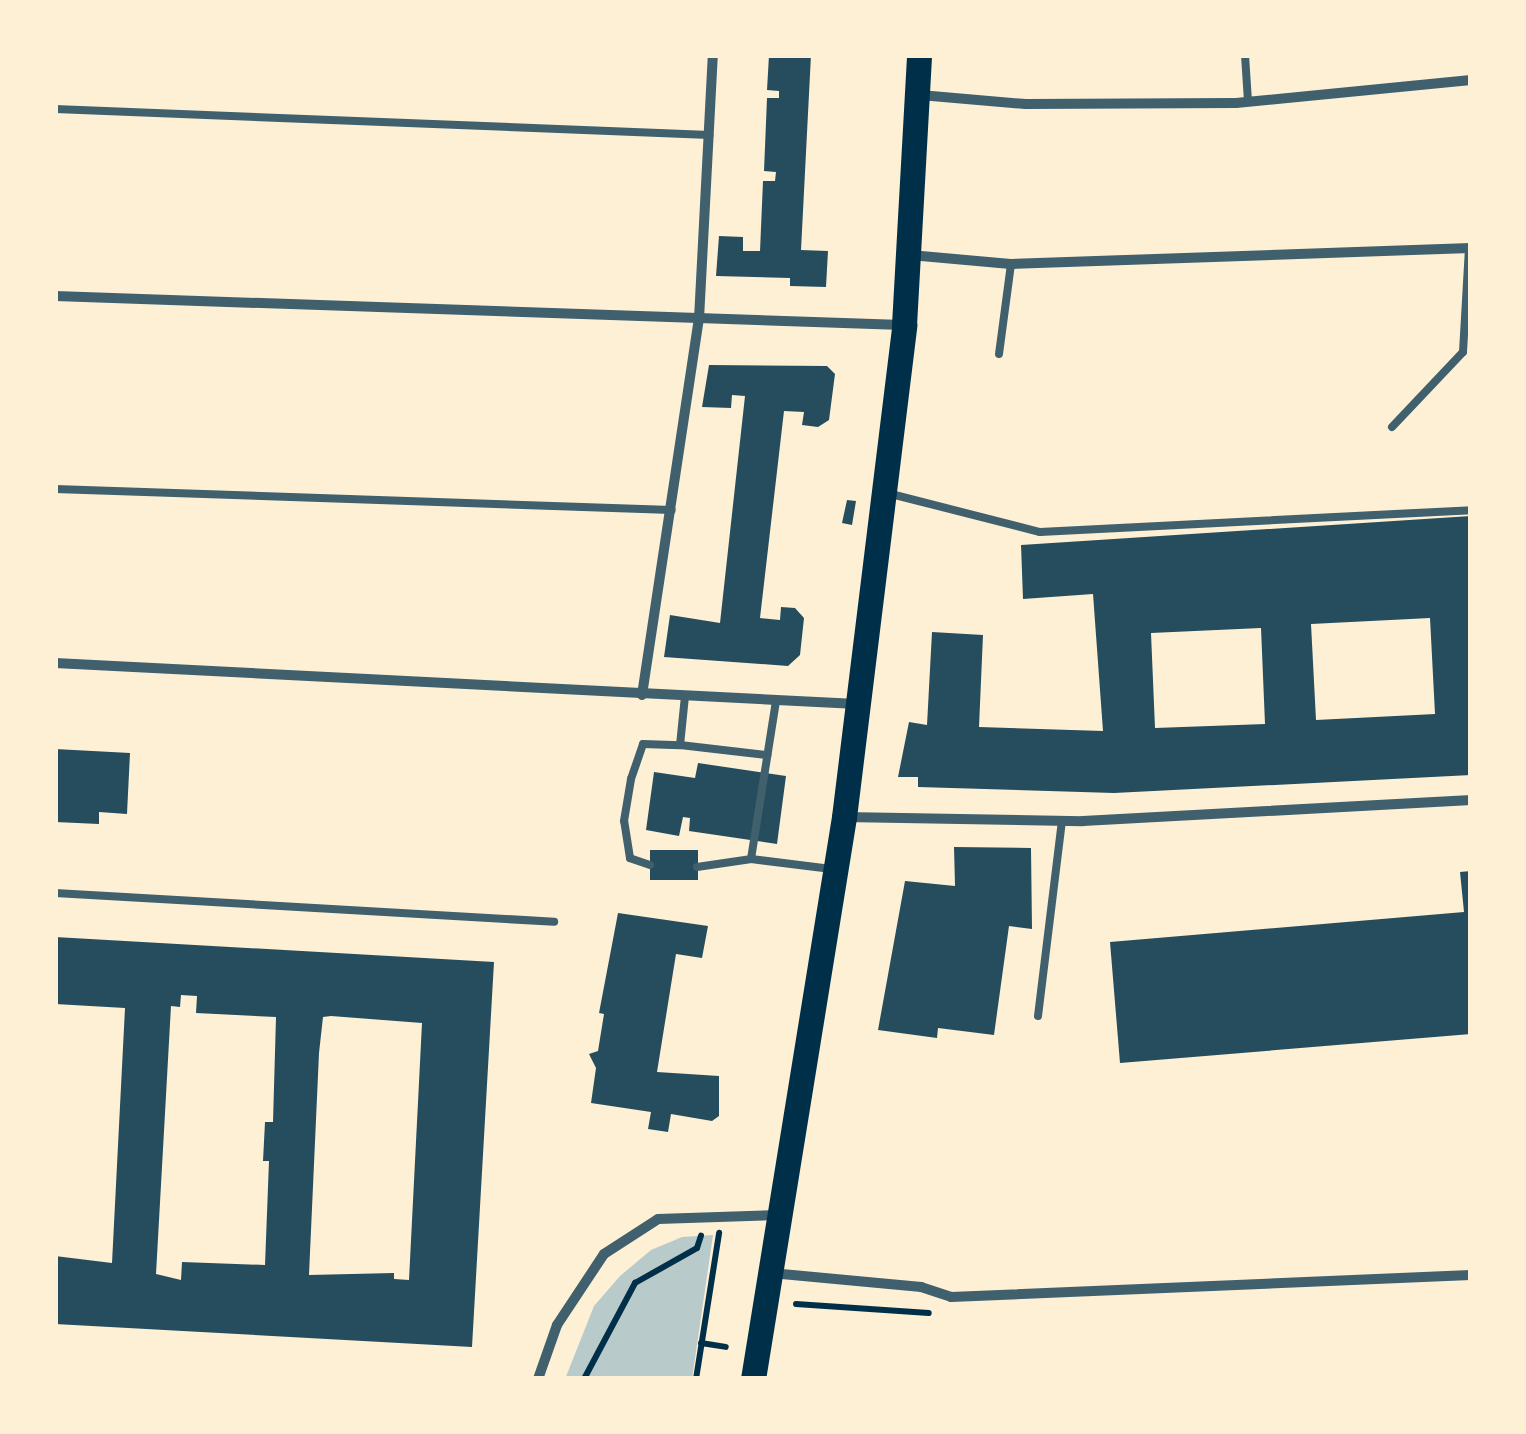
<!DOCTYPE html>
<html>
<head>
<meta charset="utf-8">
<style>
	body { margin:0 }
	#map { position:relative; width:1526px; height:1434px; overflow:hidden; background:#fdf0d5; font-family:Lato,sans-serif }
	div>[style] { position:absolute }
	.green>* { inset:0; background:#b9caca }
	.building>* { inset:0; background:#264d5e; transform-origin:0 0 }
	.path>* { height:6px; margin:-3px; padding:0 3px; transform-origin:3px; border-radius:3px; background:#003049 }
	.service>* { height:8px; margin:-4px; padding:0 4px; transform-origin:4px; border-radius:4px; background:#3f606c }
	.minor>* { height:10px; margin:-5px; padding:0 5px; transform-origin:5px; border-radius:5px; background:#3f606c }
	.primary>* { height:25px; margin:-12.5px; padding:0 12.5px; transform-origin:12.5px; border-radius:12.5px; background:#003049 }
	span { translate:-50% -50%; white-space:nowrap; text-align:center; line-height:1.15; -webkit-text-stroke:8px #fdf0d5; paint-order:stroke }
	.frame { position:absolute; inset:0; border:58px solid #fdf0d5; pointer-events:none }
</style>
</head>
<body>
<div id="map">
	<div class="green">
		<div style="clip-path:polygon(713px 1235px,692px 1379px,565px 1379px,594px 1306px,620px 1276px,651px 1250px,682px 1237px)"></div>
	</div>
	<div class="building">
		<div style="clip-path:polygon(769px 55px,811px 55px,801px 250px,828px 251px,826px 287px,790px 286px,790px 278px,716px 276px,719px 236px,743px 237px,743px 251px,760px 251px,763px 181px,775px 181px,776px 172px,764px 171px,767px 98px,779px 98px,779px 91px,767px 90px)"></div>
		<div style="clip-path:polygon(709px 365px,827px 366px,835px 374px,829px 420px,818px 427px,802px 425px,804px 412px,784px 411px,760px 618px,780px 620px,781px 607px,795px 608px,804px 618px,800px 655px,788px 666px,664px 657px,670px 615px,720px 623px,745px 396px,732px 395px,731px 408px,702px 407px)"></div>
		<div style="clip-path:polygon(847px 500px,856px 501px,852px 525px,842px 523px)"></div>
		<div style="clip-path:polygon(evenodd,1471px 516px,1471px 775px,1114px 793px,918px 787px,918px 777px,898px 777px,909px 722px,927px 725px,932px 632px,983px 635px,979px 727px,1103px 731px,1093px 594px,1023px 599px,1021px 545px,1471px 516px,1430px 618px,1435px 714px,1316px 720px,1311px 624px,1430px 618px,1471px 516px,1261px 628px,1265px 724px,1155px 728px,1151px 633px,1261px 628px)"></div>
		<div style="clip-path:polygon(55px 749px,130px 753px,127px 814px,99px 812px,99px 824px,55px 822px)"></div>
		<div style="clip-path:polygon(698px 763px,786px 776px,777px 844px,689px 831px,690px 818px,683px 817px,679px 836px,646px 830px,654px 772px,695px 778px)"></div>
		<div style="clip-path:polygon(954px 847px,1031px 848px,1032px 929px,1009px 926px,994px 1035px,938px 1028px,937px 1038px,878px 1030px,905px 881px,955px 886px)"></div>
		<div style="left:650px;top:850px;width:48px;height:30px"></div>
		<div style="clip-path:polygon(1471px 871px,1471px 1034px,1120px 1063px,1110px 942px,1464px 912px,1460px 872px)"></div>
		<div style="clip-path:polygon(618px 913px,708px 926px,702px 958px,676px 954px,657px 1072px,719px 1076px,719px 1116px,712px 1121px,671px 1114px,668px 1132px,648px 1129px,651px 1112px,591px 1103px,596px 1068px,589px 1054px,598px 1051px,604px 1014px,599px 1013px)"></div>
		<div style="clip-path:polygon(evenodd,55px 937px,494px 962px,472px 1347px,55px 1324px,55px 1256px,112px 1263px,125px 1008px,55px 1004px,55px 937px,181px 995px,197px 996px,196px 1013px,276px 1017px,273px 1122px,265px 1122px,263px 1161px,269px 1161px,265px 1265px,182px 1262px,181px 1280px,156px 1274px,171px 1006px,180px 1007px,181px 995px,55px 937px,331px 1016px,422px 1023px,409px 1280px,394px 1279px,394px 1273px,309px 1275px,319px 1053px,323px 1017px,331px 1016px)"></div>
	</div>
	<div class="path">
		<div style="left:796px;top:1304px;width:133px;rotate:3.9deg"></div>
		<div style="left:701px;top:1343px;width:25px;rotate:9deg"></div>
		<div style="left:584px;top:1379px;width:109px;rotate:-62deg"></div>
		<div style="left:635px;top:1283px;width:71px;rotate:-29.4deg"></div>
		<div style="left:697px;top:1248px;width:13px;rotate:-72deg"></div>
		<div style="left:696px;top:1379px;width:148px;rotate:-81deg"></div>
	</div>
	<div class="service">
		<div style="left:1245px;top:55px;width:46px;rotate:86.3deg"></div>
		<div style="left:55px;top:109px;width:655px;rotate:2.28deg"></div>
		<div style="left:999px;top:354px;width:91px;rotate:-82.4deg"></div>
		<div style="left:1392px;top:427px;width:103px;rotate:-46.6deg"></div>
		<div style="left:1463px;top:352px;width:104px;rotate:-86.7deg"></div>
		<div style="left:55px;top:489px;width:617px;rotate:1.95deg"></div>
		<div style="left:887px;top:493px;width:158px;rotate:14.3deg"></div>
		<div style="left:1040px;top:532px;width:432px;rotate:-2.9deg"></div>
		<div style="left:685px;top:696px;width:49px;rotate:95.8deg"></div>
		<div style="left:680px;top:745px;width:88px;rotate:6.6deg"></div>
		<div style="left:776px;top:701px;width:160px;rotate:99deg"></div>
		<div style="left:751px;top:859px;width:81px;rotate:7.1deg"></div>
		<div style="left:650px;top:865px;width:21px;rotate:-161deg"></div>
		<div style="left:630px;top:858px;width:37px;rotate:-99deg"></div>
		<div style="left:624px;top:821px;width:43px;rotate:-80.5deg"></div>
		<div style="left:631px;top:779px;width:37px;rotate:-71deg"></div>
		<div style="left:643px;top:744px;width:37px;rotate:2deg"></div>
		<div style="left:697px;top:867px;width:55px;rotate:-8.4deg"></div>
		<div style="left:55px;top:893px;width:500px;rotate:3.3deg"></div>
		<div style="left:1038px;top:1016px;width:197px;rotate:-83deg"></div>
	</div>
	<div class="minor">
		<div style="left:920px;top:95px;width:106px;rotate:4.9deg"></div>
		<div style="left:1026px;top:104px;width:210px;rotate:-0.3deg"></div>
		<div style="left:1236px;top:103px;width:236px;rotate:-5.6deg"></div>
		<div style="left:910px;top:255px;width:101px;rotate:5.1deg"></div>
		<div style="left:1011px;top:264px;width:460px;rotate:-2deg"></div>
		<div style="left:55px;top:296px;width:848px;rotate:1.96deg"></div>
		<div style="left:55px;top:663px;width:803px;rotate:2.93deg"></div>
		<div style="left:642px;top:695px;width:380px;rotate:-81.4deg"></div>
		<div style="left:699px;top:319px;width:264px;rotate:-87deg"></div>
		<div style="left:844px;top:817px;width:239px;rotate:1deg"></div>
		<div style="left:1083px;top:821px;width:389px;rotate:-3.1deg"></div>
		<div style="left:771px;top:1273px;width:151px;rotate:5.3deg"></div>
		<div style="left:921px;top:1287px;width:32px;rotate:18deg"></div>
		<div style="left:951px;top:1297px;width:520px;rotate:-2.42deg"></div>
		<div style="left:538px;top:1379px;width:57px;rotate:-70.6deg"></div>
		<div style="left:557px;top:1325px;width:85px;rotate:-56.5deg"></div>
		<div style="left:604px;top:1254px;width:64px;rotate:-32.9deg"></div>
		<div style="left:658px;top:1219px;width:121px;rotate:-1.9deg"></div>
	</div>
	<div class="primary">
		<div style="left:753px;top:1379px;width:569px;rotate:-80.8deg"></div>
		<div style="left:844px;top:817px;width:496px;rotate:-83deg"></div>
		<div style="left:904px;top:325px;width:270px;rotate:-86.8deg"></div>
	</div>
	<div class="frame"></div>
</div>
</body>
</html>
